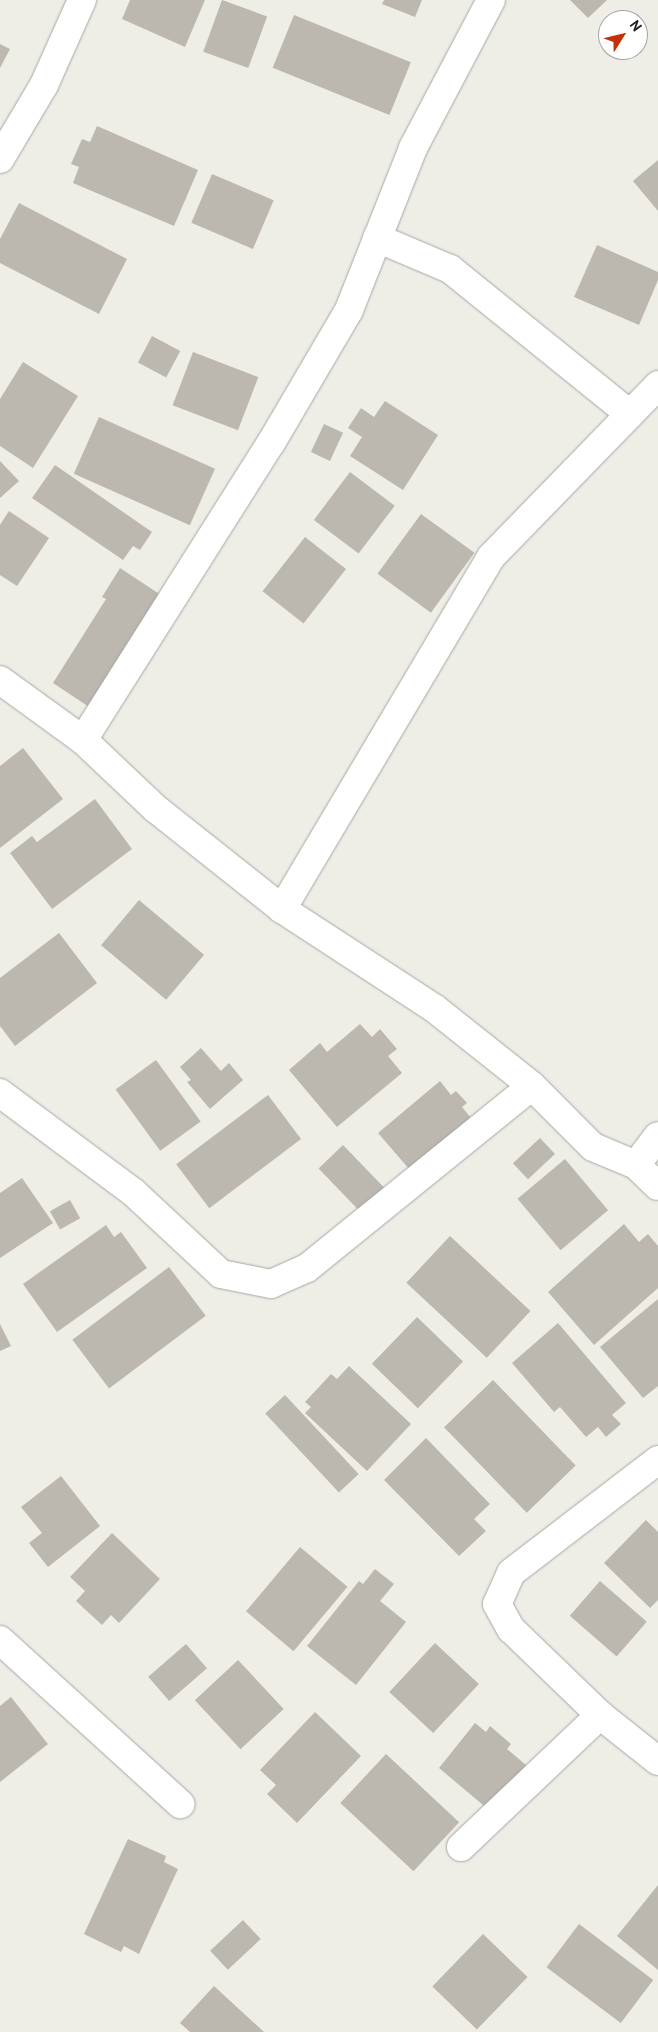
<!DOCTYPE html>
<html>
<head>
<meta charset="utf-8">
<style>
	body { margin:0 }
	#map { position:relative; width:658px; height:2032px; overflow:hidden; background:#efeee6; font-family:Overpass,sans-serif }
	div>[style] { position:absolute }
	.building>* { inset:0; background:#bcb7af; transform-origin:0 0 }
	.roads { filter:drop-shadow(0 0 1px #a6a6a6) drop-shadow(0 0 1px #a6a6a6) }
	.minor>* { height:28px; margin:-14px; padding:0 14px; transform-origin:14px; border-radius:14px; background:#fff }
	span { translate:-50% -50%; white-space:nowrap; text-align:center; line-height:1.15; -webkit-text-stroke:4px #fff; paint-order:stroke }
	.north { position:absolute; left:598px; top:10px; width:50px; height:50px; box-sizing:border-box; background:#fff; border:1px solid #a5a5a5; border-radius:50%; rotate:54deg; font-size:14px; font-weight:700; line-height:20px; text-align:center; color:#1f1f1f }
	.north::after { content:''; display:block; margin:auto; width:18px; height:22px; background:#c53009; clip-path:polygon(50% 0,100% 100%,50% 72%,0 100%) }
</style>
</head>
<body>
<div id="map">
	<div class="building">
		<div style="clip-path:polygon(130px 0,205px 0,185px 47px,122px 19px)"></div>
		<div style="left:222px;top:0;width:48px;height:55px;rotate:20deg"></div>
		<div style="clip-path:polygon(384px 0,422px 0,415px 17px,382px 4px)"></div>
		<div style="clip-path:polygon(570px 0,607px 0,588px 18px)"></div>
		<div style="left:294px;top:15px;width:126px;height:57px;rotate:22deg"></div>
		<div style="clip-path:polygon(0 44px,10px 49px,0 68px)"></div>
		<div style="clip-path:polygon(97px 126px,198px 170px,174px 226px,73px 183px,79px 167px,71px 164px,82px 139px,90px 142px)"></div>
		<div style="clip-path:polygon(658px 160px,658px 211px,633px 181px)"></div>
		<div style="left:212px;top:174px;width:67px;height:53px;rotate:23deg"></div>
		<div style="clip-path:polygon(19px 203px,127px 259px,99px 314px,0 263px,0 239px)"></div>
		<div style="clip-path:polygon(597px 245px,658px 272px,658px 280px,639px 325px,574px 297px)"></div>
		<div style="left:152px;top:336px;width:32px;height:30px;rotate:28deg"></div>
		<div style="left:193px;top:352px;width:70px;height:57px;rotate:21deg"></div>
		<div style="clip-path:polygon(23px 362px,78px 396px,33px 468px,0 446px,0 399px)"></div>
		<div style="clip-path:polygon(385px 401px,438px 435px,403px 490px,350px 456px,362px 437px,348px 428px,361px 408px,374px 417px)"></div>
		<div style="left:99px;top:417px;width:127px;height:62px;rotate:24deg"></div>
		<div style="left:324px;top:424px;width:21px;height:31px;rotate:25deg"></div>
		<div style="clip-path:polygon(0 461px,19px 481px,0 498px)"></div>
		<div style="clip-path:polygon(55px 465px,152px 532px,140px 550px,133px 546px,123px 560px,32px 498px)"></div>
		<div style="left:350px;top:472px;width:56px;height:60px;rotate:37deg"></div>
		<div style="clip-path:polygon(9px 511px,49px 538px,17px 586px,0 575px,0 525px)"></div>
		<div style="left:421px;top:514px;width:66px;height:74px;rotate:36deg"></div>
		<div style="left:305px;top:537px;width:52px;height:69px;rotate:38deg"></div>
		<div style="clip-path:polygon(120px 568px,170px 601px,98px 713px,53px 683px,106px 599px,102px 597px)"></div>
		<div style="clip-path:polygon(23px 748px,63px 799px,0 848px,0 766px)"></div>
		<div style="clip-path:polygon(95px 799px,132px 849px,52px 909px,10px 853px,32px 836px,37px 842px)"></div>
		<div style="left:139px;top:900px;width:85px;height:59px;rotate:40deg"></div>
		<div style="clip-path:polygon(59px 933px,97px 983px,15px 1046px,0 1026px,0 978px)"></div>
		<div style="clip-path:polygon(360px 1024px,372px 1037px,380px 1029px,397px 1049px,388px 1056px,402px 1073px,337px 1127px,289px 1070px,320px 1043px,327px 1052px)"></div>
		<div style="clip-path:polygon(201px 1048px,221px 1071px,229px 1063px,243px 1080px,210px 1109px,187px 1082px,191px 1080px,180px 1067px)"></div>
		<div style="left:156px;top:1060px;width:76px;height:50px;rotate:54deg"></div>
		<div style="clip-path:polygon(440px 1081px,451px 1095px,456px 1091px,467px 1103px,462px 1107px,471px 1118px,410px 1170px,378px 1133px)"></div>
		<div style="left:268px;top:1095px;width:55px;height:115px;rotate:53deg"></div>
		<div style="left:540px;top:1138px;width:22px;height:37px;rotate:47deg"></div>
		<div style="left:343px;top:1145px;width:67px;height:34px;rotate:46deg"></div>
		<div style="left:565px;top:1159px;width:67px;height:62px;rotate:50deg"></div>
		<div style="clip-path:polygon(22px 1178px,53px 1223px,0 1258px,0 1193px)"></div>
		<div style="left:70px;top:1200px;width:21px;height:23px;rotate:61deg"></div>
		<div style="clip-path:polygon(624px 1224px,639px 1242px,648px 1234px,658px 1246px,658px 1288px,594px 1345px,548px 1292px)"></div>
		<div style="clip-path:polygon(106px 1225px,114px 1237px,121px 1232px,147px 1268px,57px 1332px,23px 1284px)"></div>
		<div style="left:450px;top:1236px;width:110px;height:64px;rotate:43deg"></div>
		<div style="left:169px;top:1267px;width:61px;height:121px;rotate:53deg"></div>
		<div style="clip-path:polygon(658px 1299px,658px 1386px,643px 1398px,600px 1347px)"></div>
		<div style="left:417px;top:1317px;width:64px;height:65px;rotate:44deg"></div>
		<div style="clip-path:polygon(558px 1323px,626px 1403px,612px 1415px,621px 1424px,606px 1437px,598px 1427px,586px 1437px,560px 1407px,554px 1412px,512px 1363px)"></div>
		<div style="clip-path:polygon(0 1324px,11px 1346px,0 1351px)"></div>
		<div style="clip-path:polygon(349px 1366px,411px 1424px,367px 1471px,305px 1413px,311px 1407px,305px 1402px,331px 1374px,337px 1379px)"></div>
		<div style="left:493px;top:1380px;width:119px;height:68px;rotate:46deg"></div>
		<div style="left:285px;top:1395px;width:108px;height:27px;rotate:47deg"></div>
		<div style="clip-path:polygon(426px 1438px,490px 1504px,474px 1519px,486px 1531px,459px 1556px,384px 1480px)"></div>
		<div style="clip-path:polygon(61px 1476px,100px 1526px,48px 1567px,29px 1543px,42px 1533px,21px 1507px)"></div>
		<div style="clip-path:polygon(646px 1520px,658px 1532px,658px 1600px,650px 1608px,604px 1563px)"></div>
		<div style="clip-path:polygon(112px 1533px,160px 1579px,119px 1623px,111px 1615px,102px 1625px,76px 1601px,85px 1591px,70px 1577px)"></div>
		<div style="left:300px;top:1547px;width:62px;height:84px;rotate:40deg"></div>
		<div style="clip-path:polygon(375px 1569px,394px 1584px,380px 1601px,406px 1622px,356px 1685px,307px 1646px,359px 1581px,363px 1584px)"></div>
		<div style="left:600px;top:1581px;width:62px;height:46px;rotate:41deg"></div>
		<div style="left:435px;top:1643px;width:60px;height:67px;rotate:43deg"></div>
		<div style="left:186px;top:1644px;width:32px;height:50px;rotate:49deg"></div>
		<div style="left:238px;top:1660px;width:67px;height:59px;rotate:47deg"></div>
		<div style="clip-path:polygon(11px 1697px,48px 1744px,0 1782px,0 1706px)"></div>
		<div style="clip-path:polygon(315px 1712px,361px 1756px,297px 1823px,267px 1794px,276px 1785px,260px 1770px)"></div>
		<div style="clip-path:polygon(475px 1723px,486px 1732px,490px 1726px,511px 1744px,507px 1749px,526px 1765px,489px 1810px,439px 1768px)"></div>
		<div style="left:386px;top:1754px;width:100px;height:67px;rotate:43deg"></div>
		<div style="clip-path:polygon(128px 1839px,166px 1856px,164px 1862px,178px 1869px,139px 1954px,124px 1946px,121px 1952px,84px 1934px)"></div>
		<div style="clip-path:polygon(658px 1885px,658px 1970px,617px 1936px)"></div>
		<div style="left:243px;top:1920px;width:26px;height:45px;rotate:47deg"></div>
		<div style="left:579px;top:1924px;width:93px;height:54px;rotate:37deg"></div>
		<div style="left:483px;top:1934px;width:62px;height:73px;rotate:44deg"></div>
		<div style="clip-path:polygon(214px 1986px,264px 2032px,190px 2032px,180px 2023px)"></div>
	</div>
	<div class="roads">
		<div class="minor">
			<div style="left:0;top:159px;width:86px;rotate:-59.3deg"></div>
			<div style="left:44px;top:85px;width:93px;rotate:-65.9deg"></div>
			<div style="left:377px;top:238px;width:79px;rotate:23deg"></div>
			<div style="left:450px;top:269px;width:231px;rotate:38.9deg"></div>
			<div style="left:0;top:680px;width:102px;rotate:35.9deg"></div>
			<div style="left:83px;top:740px;width:100px;rotate:43.4deg"></div>
			<div style="left:156px;top:809px;width:161px;rotate:38.4deg"></div>
			<div style="left:282px;top:909px;width:181px;rotate:33.1deg"></div>
			<div style="left:434px;top:1008px;width:125px;rotate:38.5deg"></div>
			<div style="left:532px;top:1086px;width:86px;rotate:45deg"></div>
			<div style="left:593px;top:1147px;width:47px;rotate:22.7deg"></div>
			<div style="left:636px;top:1165px;width:30px;rotate:44deg"></div>
			<div style="left:83px;top:740px;width:352px;rotate:-57.7deg"></div>
			<div style="left:271px;top:443px;width:154px;rotate:-59.6deg"></div>
			<div style="left:349px;top:310px;width:174px;rotate:-68.4deg"></div>
			<div style="left:413px;top:148px;width:167px;rotate:-62.2deg"></div>
			<div style="left:282px;top:909px;width:409px;rotate:-59.3deg"></div>
			<div style="left:491px;top:557px;width:240px;rotate:-45.8deg"></div>
			<div style="left:0;top:1093px;width:166px;rotate:36.7deg"></div>
			<div style="left:133px;top:1192px;width:120px;rotate:43deg"></div>
			<div style="left:221px;top:1274px;width:51px;rotate:11.3deg"></div>
			<div style="left:271px;top:1284px;width:39px;rotate:-24deg"></div>
			<div style="left:307px;top:1268px;width:289px;rotate:-39deg"></div>
			<div style="left:636px;top:1165px;width:36px;rotate:-53deg"></div>
			<div style="left:658px;top:1460px;width:185px;rotate:142.5deg"></div>
			<div style="left:511px;top:1573px;width:34px;rotate:114deg"></div>
			<div style="left:497px;top:1604px;width:29px;rotate:61deg"></div>
			<div style="left:511px;top:1629px;width:124px;rotate:44deg"></div>
			<div style="left:600px;top:1715px;width:74px;rotate:38.4deg"></div>
			<div style="left:0;top:1640px;width:244px;rotate:42.3deg"></div>
			<div style="left:461px;top:1847px;width:192px;rotate:-43.5deg"></div>
		</div>
	</div>
	<div class="north">N</div>
</div>
</body>
</html>
